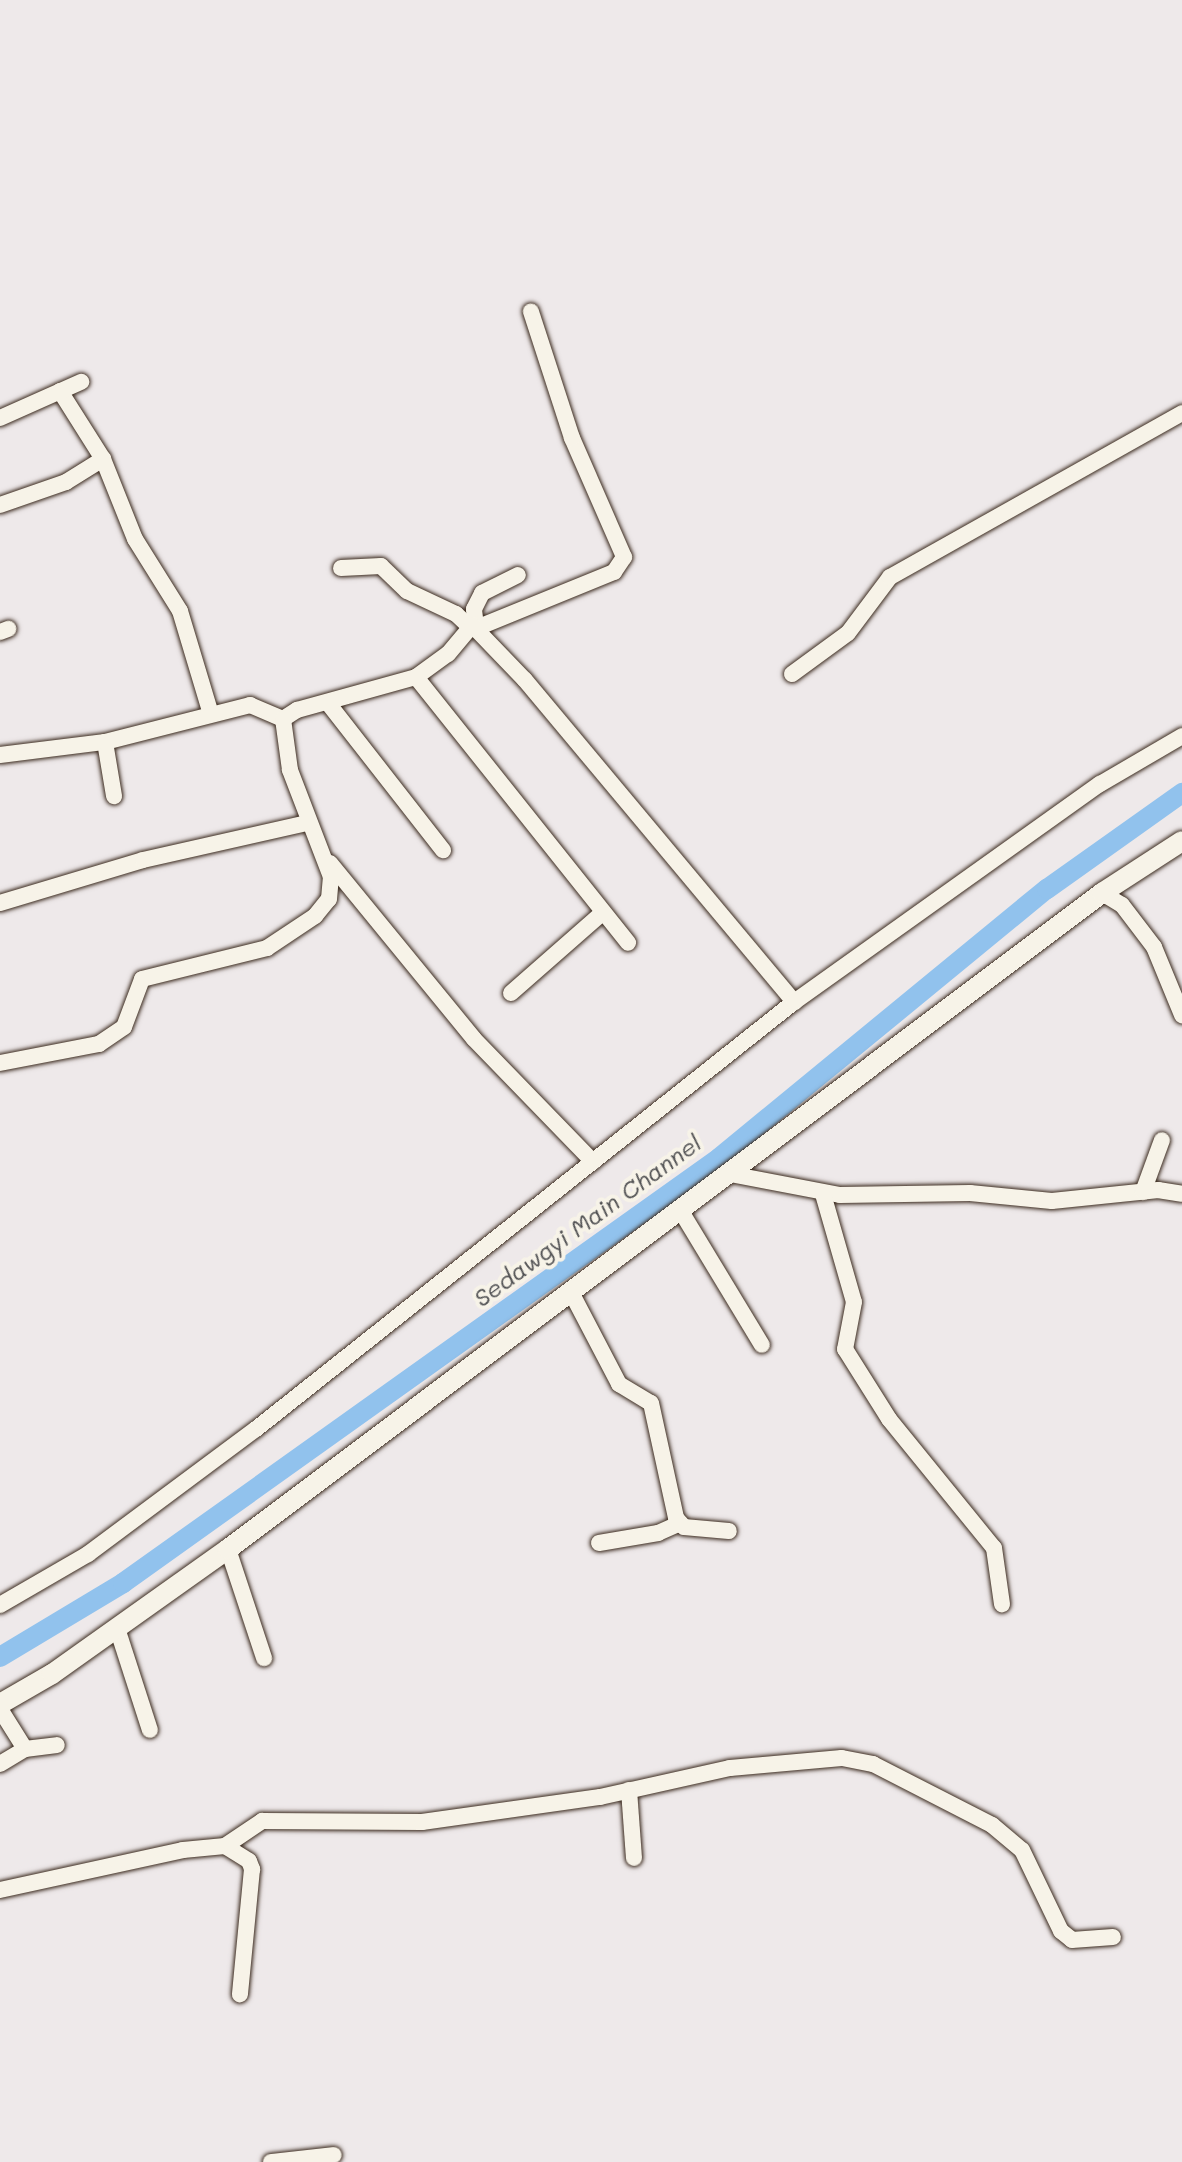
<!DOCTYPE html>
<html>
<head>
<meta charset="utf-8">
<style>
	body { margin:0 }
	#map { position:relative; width:1182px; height:2162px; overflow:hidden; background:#eee9ea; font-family:Mali,sans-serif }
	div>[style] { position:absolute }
	.canal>* { height:20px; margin:-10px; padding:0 10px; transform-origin:10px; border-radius:10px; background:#91c2ed }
	.roads { filter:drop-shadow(0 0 2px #3b2a1e) drop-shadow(0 0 2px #3b2a1e) }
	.minor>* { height:16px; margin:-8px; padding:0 8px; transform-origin:8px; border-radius:8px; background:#f7f3e8 }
	.tertiary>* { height:20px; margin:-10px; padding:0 10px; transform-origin:10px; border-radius:10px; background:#f7f3e8 }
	span { translate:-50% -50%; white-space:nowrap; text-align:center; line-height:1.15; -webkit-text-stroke:8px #f7f3e8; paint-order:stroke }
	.water-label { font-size:24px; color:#505052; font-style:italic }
</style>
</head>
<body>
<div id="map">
	<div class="canal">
		<div style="left:0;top:1657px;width:144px;rotate:-31deg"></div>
		<div style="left:123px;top:1583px;width:732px;rotate:-35.49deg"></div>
		<div style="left:719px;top:1158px;width:424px;rotate:-39.4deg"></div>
		<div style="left:1047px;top:889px;width:166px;rotate:-35.4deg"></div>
	</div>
	<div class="roads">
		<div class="minor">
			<div style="left:60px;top:391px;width:80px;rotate:57.7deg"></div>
			<div style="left:103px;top:459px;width:86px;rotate:68.2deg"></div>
			<div style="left:135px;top:539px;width:85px;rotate:58deg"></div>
			<div style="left:180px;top:611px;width:104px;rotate:73.3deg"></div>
			<div style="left:0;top:418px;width:89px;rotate:-24deg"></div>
			<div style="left:0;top:505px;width:70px;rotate:-19.2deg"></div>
			<div style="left:66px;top:482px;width:44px;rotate:-31.9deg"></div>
			<div style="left:341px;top:568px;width:40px;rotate:-2.9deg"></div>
			<div style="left:381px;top:566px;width:36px;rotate:44deg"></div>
			<div style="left:407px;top:591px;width:54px;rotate:25.1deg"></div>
			<div style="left:456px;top:614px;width:18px;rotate:43deg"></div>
			<div style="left:476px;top:626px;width:17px;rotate:-97deg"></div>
			<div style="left:474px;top:609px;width:18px;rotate:-63deg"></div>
			<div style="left:482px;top:593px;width:40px;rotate:-26.6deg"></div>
			<div style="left:479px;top:627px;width:146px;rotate:-22.2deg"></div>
			<div style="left:614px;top:572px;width:18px;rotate:-56deg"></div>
			<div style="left:624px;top:557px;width:130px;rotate:-113.6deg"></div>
			<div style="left:572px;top:438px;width:133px;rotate:-108deg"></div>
			<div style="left:0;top:632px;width:9px;rotate:-21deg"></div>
			<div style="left:792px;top:674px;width:69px;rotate:-36.2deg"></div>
			<div style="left:848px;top:633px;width:70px;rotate:-53.1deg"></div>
			<div style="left:890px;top:577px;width:335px;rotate:-29.3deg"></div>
			<div style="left:416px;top:677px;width:340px;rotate:51.4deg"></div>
			<div style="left:328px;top:703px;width:187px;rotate:52deg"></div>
			<div style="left:105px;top:742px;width:55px;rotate:80.5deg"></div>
			<div style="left:0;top:755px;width:106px;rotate:-7.1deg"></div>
			<div style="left:105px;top:742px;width:150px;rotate:-14.3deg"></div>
			<div style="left:250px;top:705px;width:36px;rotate:23deg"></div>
			<div style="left:330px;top:863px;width:227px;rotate:50.7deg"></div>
			<div style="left:474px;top:1039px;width:171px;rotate:45.9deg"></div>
			<div style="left:1102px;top:893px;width:23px;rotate:31deg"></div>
			<div style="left:1122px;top:905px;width:53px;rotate:52.7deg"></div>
			<div style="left:1154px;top:947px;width:74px;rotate:67.6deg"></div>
			<div style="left:0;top:903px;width:149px;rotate:-16.7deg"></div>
			<div style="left:143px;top:860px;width:168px;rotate:-12.7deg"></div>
			<div style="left:511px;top:993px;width:121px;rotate:-41.3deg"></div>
			<div style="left:0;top:1063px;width:101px;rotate:-10.9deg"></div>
			<div style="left:99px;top:1044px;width:30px;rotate:-34deg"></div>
			<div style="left:124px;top:1027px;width:51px;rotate:-69.4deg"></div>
			<div style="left:142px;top:979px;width:129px;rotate:-13.9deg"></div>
			<div style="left:267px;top:948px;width:58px;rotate:-33.7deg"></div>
			<div style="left:315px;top:916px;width:22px;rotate:-51deg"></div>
			<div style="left:329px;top:899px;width:22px;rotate:-85deg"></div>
			<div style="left:331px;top:877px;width:115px;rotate:-111deg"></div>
			<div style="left:290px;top:770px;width:51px;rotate:-97.8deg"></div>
			<div style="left:283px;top:719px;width:17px;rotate:-33deg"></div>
			<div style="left:297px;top:710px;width:123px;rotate:-15.5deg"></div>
			<div style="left:416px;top:677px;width:39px;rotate:-36deg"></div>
			<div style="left:448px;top:654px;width:38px;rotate:-50deg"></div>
			<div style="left:472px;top:625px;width:76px;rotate:46.1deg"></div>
			<div style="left:525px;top:680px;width:420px;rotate:50.1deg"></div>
			<div style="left:730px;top:1174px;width:112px;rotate:10.8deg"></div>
			<div style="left:840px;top:1195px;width:130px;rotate:-0.9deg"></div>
			<div style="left:970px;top:1193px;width:82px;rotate:5.6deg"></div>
			<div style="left:1052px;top:1201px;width:107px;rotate:-5.9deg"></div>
			<div style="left:1158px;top:1190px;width:24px;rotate:9deg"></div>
			<div style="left:1143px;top:1192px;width:55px;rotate:-69.9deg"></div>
			<div style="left:823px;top:1194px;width:112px;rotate:74deg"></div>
			<div style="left:854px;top:1302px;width:48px;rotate:100.8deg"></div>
			<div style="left:845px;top:1349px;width:83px;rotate:57.8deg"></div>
			<div style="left:889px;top:1419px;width:166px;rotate:50.9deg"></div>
			<div style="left:994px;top:1548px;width:57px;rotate:81.9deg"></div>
			<div style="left:682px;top:1213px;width:154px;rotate:58.8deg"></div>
			<div style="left:572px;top:1294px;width:102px;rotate:62.4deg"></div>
			<div style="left:619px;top:1384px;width:37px;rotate:31deg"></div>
			<div style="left:651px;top:1403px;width:118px;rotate:77.7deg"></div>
			<div style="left:676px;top:1518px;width:12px;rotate:48deg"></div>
			<div style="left:684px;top:1527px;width:45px;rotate:5.1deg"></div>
			<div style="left:599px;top:1543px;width:60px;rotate:-9.6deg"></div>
			<div style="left:658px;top:1533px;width:24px;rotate:-24deg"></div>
			<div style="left:228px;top:1549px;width:115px;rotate:71.7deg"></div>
			<div style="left:0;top:1605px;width:102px;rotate:-30.1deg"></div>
			<div style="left:88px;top:1554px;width:209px;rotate:-36.7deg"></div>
			<div style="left:256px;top:1429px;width:687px;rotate:-38.44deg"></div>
			<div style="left:794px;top:1002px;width:376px;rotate:-35.5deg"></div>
			<div style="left:1100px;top:784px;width:95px;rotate:-30.3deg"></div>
			<div style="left:117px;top:1628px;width:107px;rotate:72.1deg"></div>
			<div style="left:0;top:1709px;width:47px;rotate:58deg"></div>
			<div style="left:25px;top:1749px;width:29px;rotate:149deg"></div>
			<div style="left:25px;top:1749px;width:32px;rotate:-7deg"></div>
			<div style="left:629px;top:1790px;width:68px;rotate:85.8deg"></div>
			<div style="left:225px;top:1846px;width:28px;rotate:32deg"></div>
			<div style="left:249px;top:1861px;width:9px;rotate:69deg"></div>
			<div style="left:252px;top:1869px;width:126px;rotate:95.5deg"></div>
			<div style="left:0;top:1890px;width:187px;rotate:-12.3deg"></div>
			<div style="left:183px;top:1850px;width:42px;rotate:-5.4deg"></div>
			<div style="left:225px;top:1846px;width:45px;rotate:-34deg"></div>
			<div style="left:262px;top:1821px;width:160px;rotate:0.4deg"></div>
			<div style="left:422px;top:1822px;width:180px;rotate:-8deg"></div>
			<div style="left:600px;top:1797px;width:133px;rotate:-12.6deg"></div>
			<div style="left:730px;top:1768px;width:112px;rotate:-5.1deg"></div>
			<div style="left:842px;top:1758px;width:32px;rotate:11deg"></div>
			<div style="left:873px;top:1764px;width:134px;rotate:27.1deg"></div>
			<div style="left:992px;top:1825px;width:39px;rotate:40deg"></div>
			<div style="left:1022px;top:1850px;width:90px;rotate:64.3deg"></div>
			<div style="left:1061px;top:1931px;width:14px;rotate:39deg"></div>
			<div style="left:1072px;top:1940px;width:41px;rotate:-4.2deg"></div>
			<div style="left:271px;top:2162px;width:63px;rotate:-6.3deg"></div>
		</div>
		<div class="tertiary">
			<div style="left:0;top:1704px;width:60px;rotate:-30deg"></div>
			<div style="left:52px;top:1674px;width:216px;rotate:-35.4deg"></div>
			<div style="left:228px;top:1549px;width:1093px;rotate:-36.89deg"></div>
			<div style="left:1102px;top:893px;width:95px;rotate:-33deg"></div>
		</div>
	</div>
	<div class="water-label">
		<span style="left:587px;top:1220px;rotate:-36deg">Sedawgyi Main Channel</span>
	</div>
</div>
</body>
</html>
